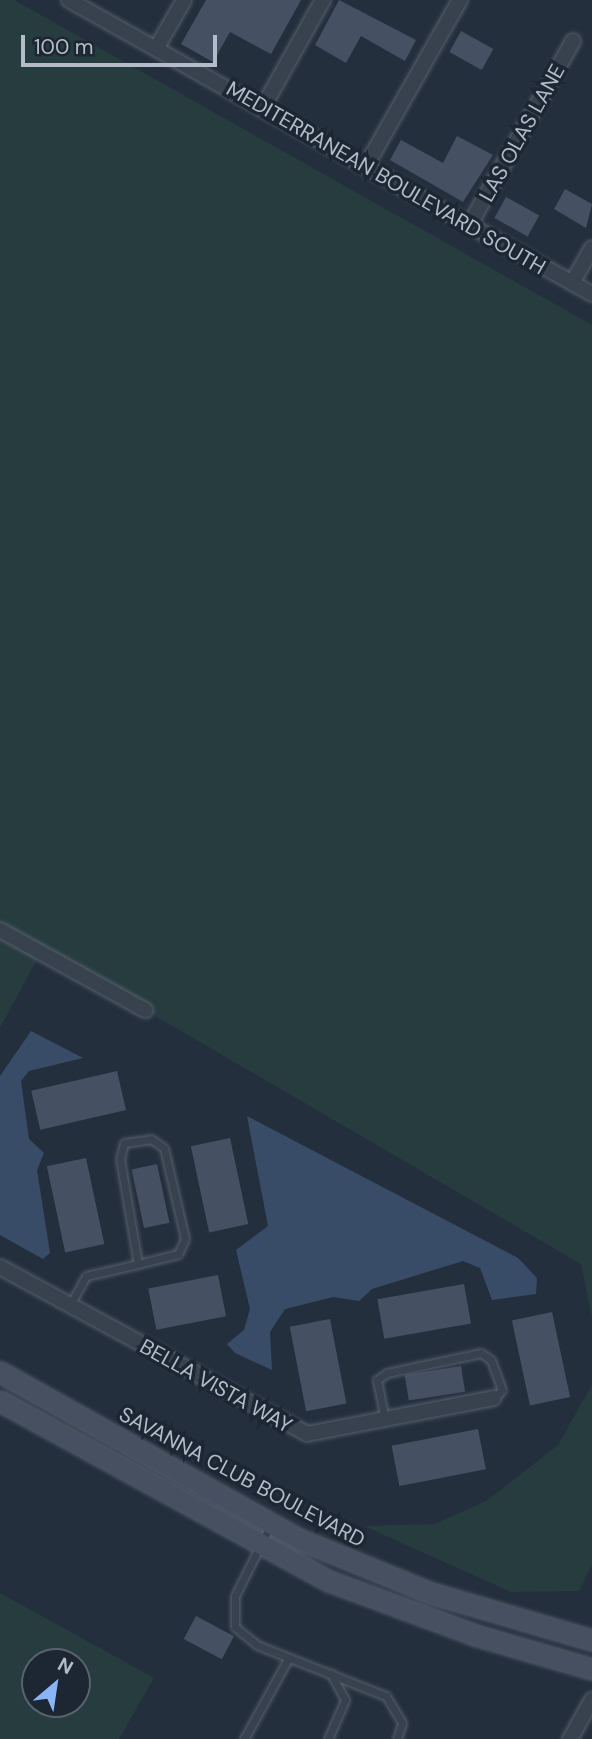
<!DOCTYPE html>
<html>
<head>
<meta charset="utf-8">
<style>
	body { margin:0 }
	#map { position:relative; width:592px; height:1739px; overflow:hidden; background:#242f3e; font-family:"DM Sans",sans-serif }
	div>[style] { position:absolute }
	.green>* { inset:0; background:#263c3f }
	.water>* { inset:0; background:#394c67 }
	.building>* { inset:0; background:#455162; transform-origin:0 0 }
	.roads { filter:drop-shadow(0 0 2px #565f6c) drop-shadow(0 0 2px #565f6c) }
	.lane>* { height:7px; margin:-3.5px; padding:0 3.5px; transform-origin:3.5px; border-radius:3.5px; background:#38414e }
	.street>* { height:14px; margin:-7px; padding:0 7px; transform-origin:7px; border-radius:7px; background:#38414e }
	.secondary>* { height:19px; margin:-9.5px; padding:0 9.5px; transform-origin:9.5px; border-radius:9.5px; background:#465061 }
	span { translate:-50% -50%; white-space:nowrap; text-align:center; line-height:1.15; -webkit-text-stroke:7px #1d2633; paint-order:stroke }
	.street-label { font-size:21px; color:#b4bcc9 }
	.north { position:absolute; left:21px; top:1648px; width:70px; height:70px; box-sizing:border-box; background:#1d2633; border:2px solid #59626f; border-radius:50%; rotate:29deg; font-size:19px; font-weight:700; line-height:28px; text-align:center; color:#b4bcc9 }
	.north::after { content:''; display:block; margin:auto; width:24px; height:32px; background:#8ab4f8; clip-path:polygon(50% 0,100% 100%,50% 72%,0 100%) }
	.scale { position:absolute; left:21px; top:35px; width:196px; height:32px; box-sizing:border-box; border:4px solid #b4bcc9; border-top:0; padding-left:9px; font-size:21px; line-height:24px; white-space:nowrap; color:#b4bcc9; -webkit-text-stroke:5px #1d2633; paint-order:stroke }
</style>
</head>
<body>
<div id="map">
	<div class="green">
		<div style="clip-path:polygon(0 0,14px 0,592px 325px,592px 1317px,581px 1264px,42px 950px,0 1028px)"></div>
		<div style="clip-path:polygon(592px 1385px,592px 1565px,579px 1591px,511px 1592px,364px 1526px,435px 1524px,488px 1500px,558px 1445px)"></div>
		<div style="clip-path:polygon(evenodd,0 1593px,154px 1678px,119px 1739px,0 1739px,0 1593px,35px 1662px,77px 1662px,77px 1704px,35px 1704px,35px 1662px)"></div>
	</div>
	<div class="water">
		<div style="clip-path:polygon(31px 1031px,83px 1058px,29px 1071px,21px 1081px,29px 1139px,44px 1153px,37px 1170px,50px 1253px,43px 1259px,0 1235px,0 1076px)"></div>
		<div style="clip-path:polygon(247px 1116px,518px 1258px,537px 1278px,536px 1294px,492px 1300px,480px 1268px,463px 1261px,372px 1289px,359px 1301px,333px 1297px,285px 1309px,270px 1332px,272px 1370px,235px 1353px,227px 1344px,244px 1330px,250px 1309px,236px 1250px,268px 1226px)"></div>
	</div>
	<div class="building">
		<div style="clip-path:polygon(206px 0,301px 0,271px 54px,230px 32px,213px 62px,181px 44px)"></div>
		<div style="clip-path:polygon(339px 0,416px 40px,405px 61px,361px 36px,346px 63px,315px 45px)"></div>
		<div style="left:461px;top:31px;width:37px;height:24px;rotate:29deg"></div>
		<div style="clip-path:polygon(457px 136px,493px 155px,463px 202px,390px 160px,401px 140px,443px 163px)"></div>
		<div style="clip-path:polygon(565px 189px,592px 204px,586px 228px,554px 209px)"></div>
		<div style="left:506px;top:197px;width:38px;height:24px;rotate:29deg"></div>
		<div style="left:117px;top:1071px;width:40px;height:88px;rotate:77deg"></div>
		<div style="left:230px;top:1138px;width:88px;height:40px;rotate:78deg"></div>
		<div style="left:86px;top:1158px;width:88px;height:40px;rotate:78deg"></div>
		<div style="left:157px;top:1164px;width:60px;height:26px;rotate:78deg"></div>
		<div style="left:218px;top:1275px;width:42px;height:71px;rotate:79deg"></div>
		<div style="left:464px;top:1284px;width:40px;height:88px;rotate:80deg"></div>
		<div style="left:552px;top:1312px;width:87px;height:41px;rotate:78deg"></div>
		<div style="left:330px;top:1319px;width:86px;height:41px;rotate:79deg"></div>
		<div style="left:461px;top:1366px;width:26px;height:57px;rotate:81deg"></div>
		<div style="left:478px;top:1429px;width:41px;height:88px;rotate:79deg"></div>
		<div style="left:196px;top:1616px;width:43px;height:26px;rotate:28deg"></div>
	</div>
	<div class="roads">
		<div class="lane">
			<div style="left:151px;top:1139px;width:16px;rotate:35deg"></div>
			<div style="left:164px;top:1148px;width:93px;rotate:77deg"></div>
			<div style="left:185px;top:1239px;width:17px;rotate:115deg"></div>
			<div style="left:178px;top:1254px;width:41px;rotate:166deg"></div>
			<div style="left:138px;top:1264px;width:107px;rotate:-99.7deg"></div>
			<div style="left:120px;top:1159px;width:16px;rotate:-76deg"></div>
			<div style="left:124px;top:1143px;width:27px;rotate:-8deg"></div>
			<div style="left:70px;top:1305px;width:33px;rotate:-61deg"></div>
			<div style="left:86px;top:1276px;width:53px;rotate:-13deg"></div>
			<div style="left:385px;top:1420px;width:41px;rotate:-101.3deg"></div>
			<div style="left:377px;top:1380px;width:12px;rotate:-35deg"></div>
			<div style="left:387px;top:1373px;width:96px;rotate:-12deg"></div>
			<div style="left:481px;top:1353px;width:12px;rotate:35deg"></div>
			<div style="left:491px;top:1360px;width:32px;rotate:70deg"></div>
			<div style="left:502px;top:1390px;width:11px;rotate:135deg"></div>
			<div style="left:271px;top:1524px;width:80px;rotate:116.6deg"></div>
			<div style="left:235px;top:1596px;width:31px;rotate:90deg"></div>
			<div style="left:235px;top:1627px;width:28px;rotate:39deg"></div>
			<div style="left:257px;top:1645px;width:139px;rotate:21.6deg"></div>
			<div style="left:386px;top:1696px;width:31px;rotate:59deg"></div>
			<div style="left:402px;top:1723px;width:17px;rotate:107deg"></div>
			<div style="left:244px;top:1739px;width:91px;rotate:-61.2deg"></div>
			<div style="left:328px;top:1739px;width:43px;rotate:-66.4deg"></div>
			<div style="left:345px;top:1700px;width:30px;rotate:-118deg"></div>
		</div>
		<div class="street">
			<div style="left:69px;top:0;width:600px;rotate:29.34deg"></div>
			<div style="left:157px;top:47px;width:54px;rotate:-60.1deg"></div>
			<div style="left:262px;top:109px;width:125px;rotate:-60.8deg"></div>
			<div style="left:366px;top:166px;width:191px;rotate:-60.5deg"></div>
			<div style="left:470px;top:224px;width:210px;rotate:-60.6deg"></div>
			<div style="left:572px;top:283px;width:40px;rotate:-60.3deg"></div>
			<div style="left:0;top:930px;width:166px;rotate:28.9deg"></div>
			<div style="left:0;top:1267px;width:349px;rotate:28.5deg"></div>
			<div style="left:307px;top:1434px;width:190px;rotate:-10.9deg"></div>
			<div style="left:570px;top:1739px;width:45px;rotate:-60.6deg"></div>
		</div>
		<div class="secondary">
			<div style="left:0;top:1372px;width:345px;rotate:29.2deg"></div>
			<div style="left:301px;top:1540px;width:140px;rotate:22.2deg"></div>
			<div style="left:431px;top:1593px;width:168px;rotate:16.3deg"></div>
			<div style="left:0;top:1401px;width:375px;rotate:28.7deg"></div>
			<div style="left:329px;top:1581px;width:156px;rotate:20.3deg"></div>
			<div style="left:475px;top:1635px;width:122px;rotate:16.2deg"></div>
		</div>
	</div>
	<div class="street-label">
		<span style="left:522px;top:133px;rotate:-61deg">LAS OLAS LANE</span>
		<span style="left:386px;top:178px;rotate:30deg">MEDITERRANEAN BOULEVARD SOUTH</span>
		<span style="left:216px;top:1386px;rotate:29deg">BELLA VISTA WAY</span>
		<span style="left:242px;top:1477px;rotate:28deg">SAVANNA CLUB BOULEVARD</span>
	</div>
	<div class="north">N</div>
	<div class="scale">100 m</div>
</div>
</body>
</html>
